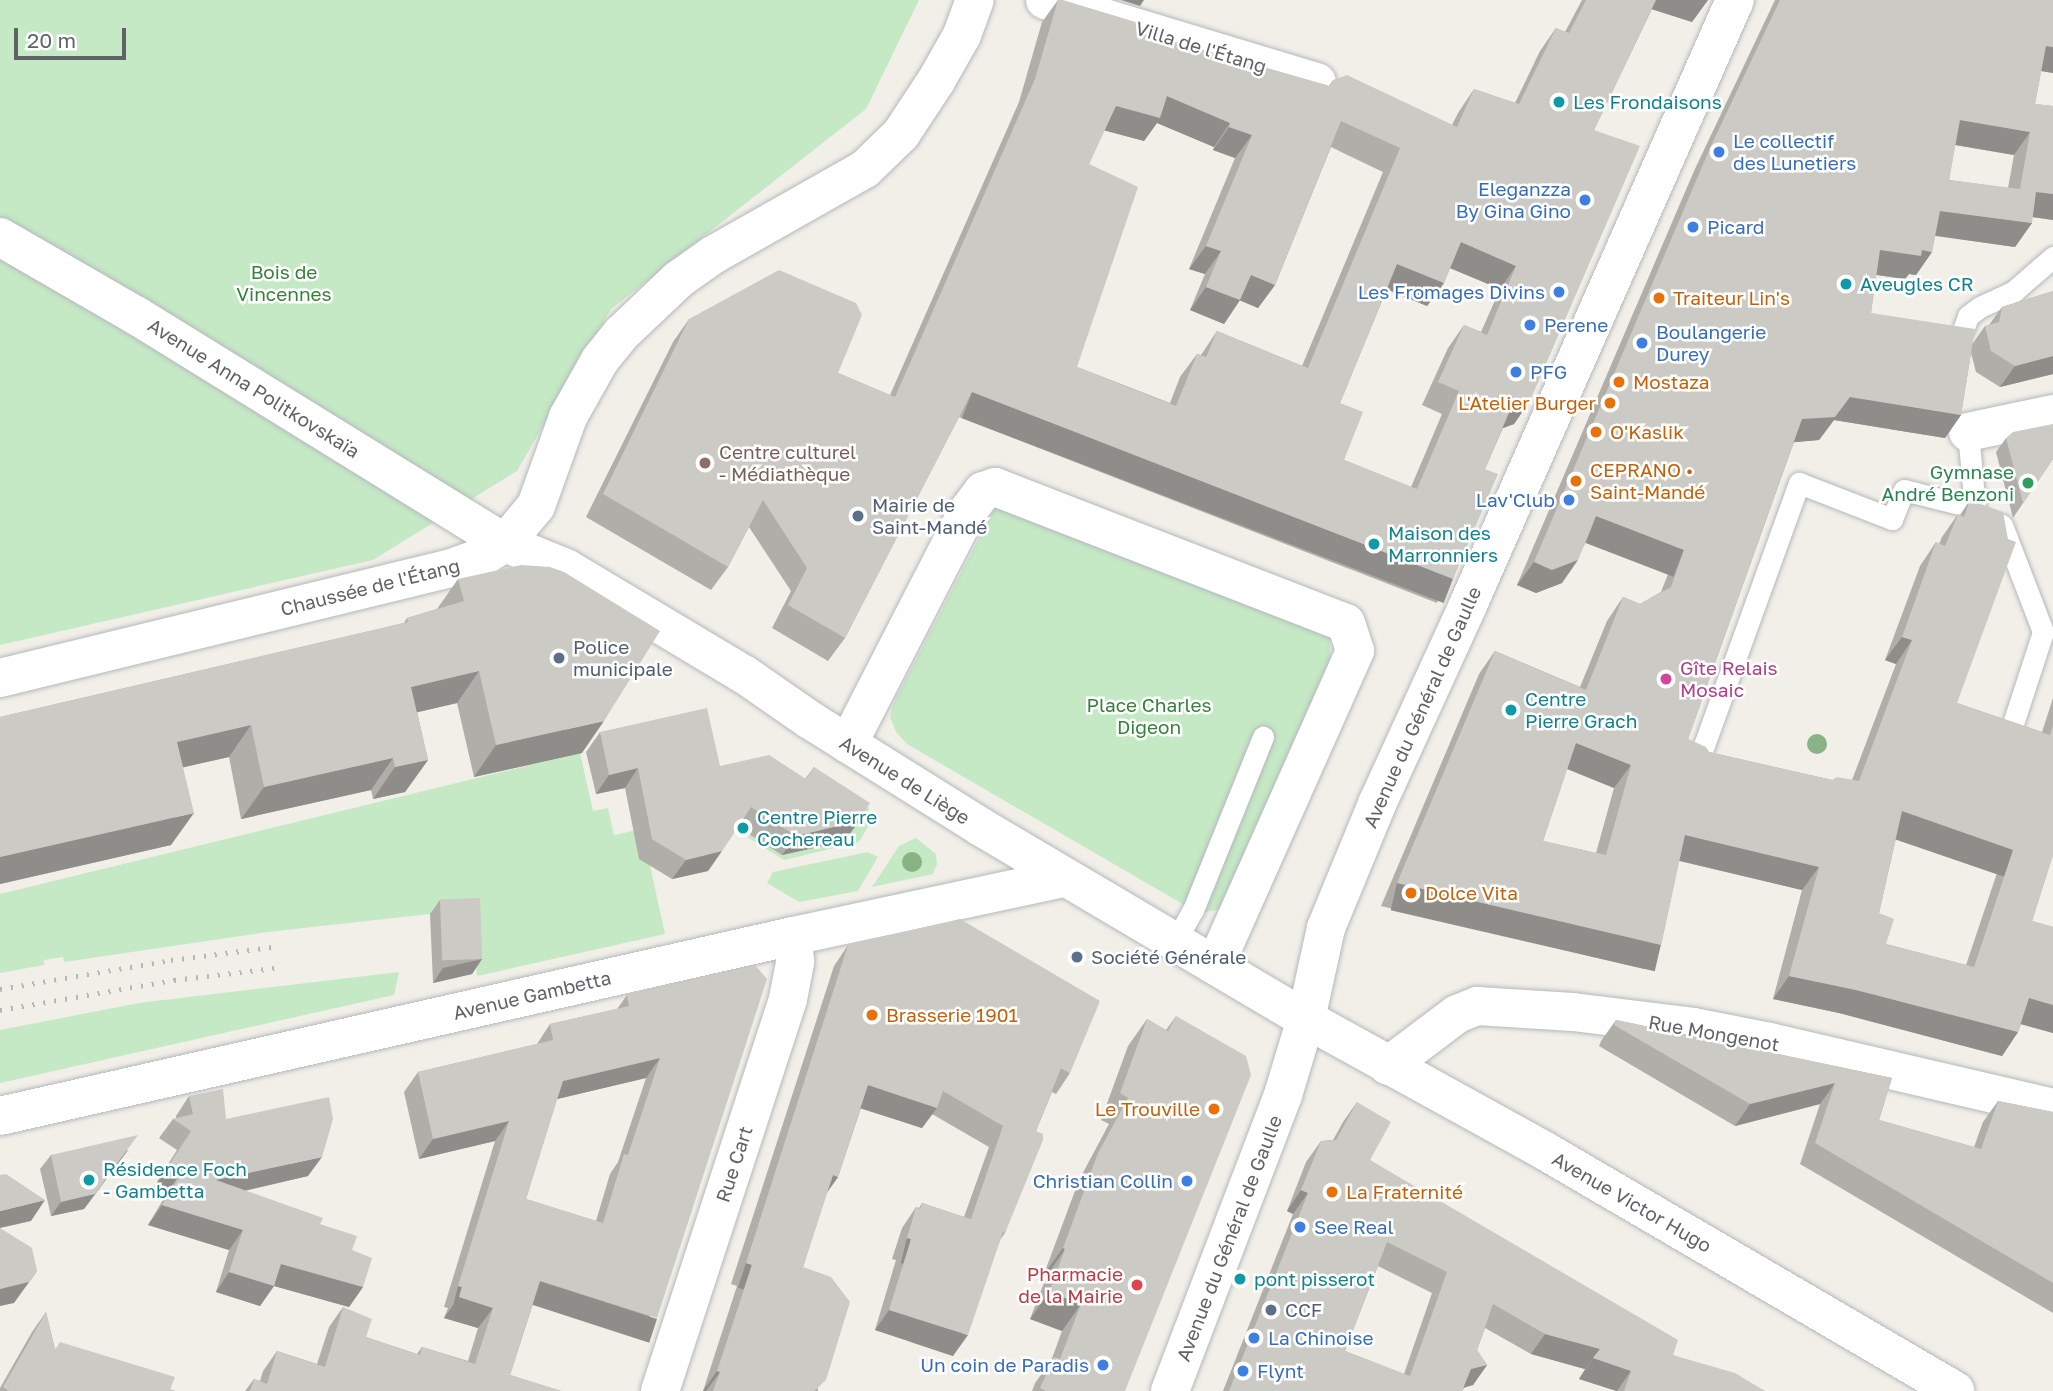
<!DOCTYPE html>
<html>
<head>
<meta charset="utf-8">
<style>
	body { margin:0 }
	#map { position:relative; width:2053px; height:1391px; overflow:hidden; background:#f1efe8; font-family:"Golos Text",sans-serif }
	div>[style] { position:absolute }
	.green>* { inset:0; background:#c5e8c5 }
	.roads { filter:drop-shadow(0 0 2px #b5b8bc) drop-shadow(0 0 2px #b5b8bc) }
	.lane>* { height:21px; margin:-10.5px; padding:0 10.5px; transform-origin:10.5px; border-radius:10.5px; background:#fff }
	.street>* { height:38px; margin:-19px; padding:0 19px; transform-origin:19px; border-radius:19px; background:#fff }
	.secondary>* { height:38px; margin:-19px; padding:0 19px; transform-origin:19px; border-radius:19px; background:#fff }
	.rail>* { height:5px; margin-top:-2.5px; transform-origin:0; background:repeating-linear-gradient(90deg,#b6b7b8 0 2px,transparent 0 11px) }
	.trees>* { width:20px; height:20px; margin:-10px; border-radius:50%; background:#89b387 }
	.wall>* { inset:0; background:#afaea9 }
	.shaded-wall>* { inset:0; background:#8f8d8a; transform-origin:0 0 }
	.building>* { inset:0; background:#cccac5; transform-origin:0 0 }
	.dots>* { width:19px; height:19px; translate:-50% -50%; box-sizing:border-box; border:4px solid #fff; border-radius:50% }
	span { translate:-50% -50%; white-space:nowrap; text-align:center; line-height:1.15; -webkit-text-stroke:5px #fff; paint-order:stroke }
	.street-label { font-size:19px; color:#5f6368 }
	.culture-label { font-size:19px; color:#0d838f }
	.left { translate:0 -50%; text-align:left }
	.shop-label { font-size:19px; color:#366cbe }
	.right { translate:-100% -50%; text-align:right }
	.park-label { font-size:19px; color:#348238 }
	.food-label { font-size:19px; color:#c56008 }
	.education-label { font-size:19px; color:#785e54 }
	.leisure-label { font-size:19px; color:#27864d }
	.service-label { font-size:19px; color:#4e5e75 }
	.hotel-label { font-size:19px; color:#b23c85 }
	.health-label { font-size:19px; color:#be3a42 }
	.scale { position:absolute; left:14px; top:28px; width:112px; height:32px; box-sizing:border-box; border:4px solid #5f6368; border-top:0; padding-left:9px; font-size:21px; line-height:24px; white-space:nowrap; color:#5f6368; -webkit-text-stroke:5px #fff; paint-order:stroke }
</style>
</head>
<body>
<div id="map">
	<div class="green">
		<div style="clip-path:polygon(0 0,919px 0,866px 109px,611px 309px,517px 471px,373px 560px,0 645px)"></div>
		<div style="clip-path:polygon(1000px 504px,1329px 634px,1331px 659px,1220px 909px,1205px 912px,1193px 910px,907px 744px,896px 732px,890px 717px,893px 704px,993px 511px)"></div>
		<div style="clip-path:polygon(580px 753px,593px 811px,608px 808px,614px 835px,642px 829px,665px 934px,477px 976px,470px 912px,430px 914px,267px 932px,64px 962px,63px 957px,44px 960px,44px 965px,0 973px,0 894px)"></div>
		<div style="clip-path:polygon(868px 806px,871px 821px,859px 842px,784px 860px,747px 837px,749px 833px)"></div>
		<div style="clip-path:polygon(916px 838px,936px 854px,937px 864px,933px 874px,872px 887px,899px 846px)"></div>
		<div style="clip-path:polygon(868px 852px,878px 857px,858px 891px,799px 902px,767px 883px,773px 872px)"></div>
		<div style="clip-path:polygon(399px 972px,394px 995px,0 1083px,0 1030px,139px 1003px)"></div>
	</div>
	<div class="roads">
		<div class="lane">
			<div style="left:1963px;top:330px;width:15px;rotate:-70deg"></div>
			<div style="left:1968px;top:316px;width:15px;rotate:-37deg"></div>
			<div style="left:1980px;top:307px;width:38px;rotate:-25deg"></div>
			<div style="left:2014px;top:291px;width:52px;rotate:-41.1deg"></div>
			<div style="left:2002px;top:525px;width:115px;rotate:69deg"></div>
			<div style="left:2043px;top:632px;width:100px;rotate:108.1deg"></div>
			<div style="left:1703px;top:748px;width:282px;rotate:-70.1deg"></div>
			<div style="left:1799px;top:483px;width:100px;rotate:21.2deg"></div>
			<div style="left:1892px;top:519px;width:31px;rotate:-68deg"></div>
			<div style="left:1904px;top:490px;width:73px;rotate:14.2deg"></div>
			<div style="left:1975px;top:508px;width:76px;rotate:-95.3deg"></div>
			<div style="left:1175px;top:942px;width:37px;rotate:-61deg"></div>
			<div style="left:1193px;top:910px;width:187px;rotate:-68deg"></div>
		</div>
		<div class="street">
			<div style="left:1045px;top:0;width:284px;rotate:16.8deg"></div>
			<div style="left:0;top:237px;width:158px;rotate:30deg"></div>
			<div style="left:137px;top:316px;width:432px;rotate:31.7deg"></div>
			<div style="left:505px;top:543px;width:66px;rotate:22.3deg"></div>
			<div style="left:566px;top:568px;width:209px;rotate:30.9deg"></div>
			<div style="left:745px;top:675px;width:79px;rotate:34.7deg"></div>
			<div style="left:810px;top:720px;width:202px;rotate:32deg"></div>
			<div style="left:981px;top:827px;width:377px;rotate:30.6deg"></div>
			<div style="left:1968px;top:432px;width:87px;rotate:-12deg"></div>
			<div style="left:0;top:678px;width:467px;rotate:-13.7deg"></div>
			<div style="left:454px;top:567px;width:32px;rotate:-20deg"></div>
			<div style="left:484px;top:556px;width:25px;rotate:-32deg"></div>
			<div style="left:505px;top:543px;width:48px;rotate:-50deg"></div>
			<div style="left:536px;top:506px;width:95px;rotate:-70.2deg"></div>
			<div style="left:568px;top:417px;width:65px;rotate:-60.7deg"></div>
			<div style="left:600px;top:360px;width:35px;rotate:-51deg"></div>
			<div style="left:622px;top:333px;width:79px;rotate:-43.5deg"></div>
			<div style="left:679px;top:279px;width:42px;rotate:-35.2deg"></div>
			<div style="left:713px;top:255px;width:175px;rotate:-29.5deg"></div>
			<div style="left:865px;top:169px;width:50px;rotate:-44.2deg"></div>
			<div style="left:901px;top:134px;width:64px;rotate:-56.6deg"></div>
			<div style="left:936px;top:81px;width:53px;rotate:-60.5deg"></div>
			<div style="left:962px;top:35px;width:37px;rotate:-70deg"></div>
			<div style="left:848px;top:744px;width:262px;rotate:-62.8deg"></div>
			<div style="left:968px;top:511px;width:25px;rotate:-53deg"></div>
			<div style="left:983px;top:491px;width:13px;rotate:-18deg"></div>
			<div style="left:995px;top:487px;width:376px;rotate:21.2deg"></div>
			<div style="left:1346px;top:623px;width:29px;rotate:72deg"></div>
			<div style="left:1355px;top:651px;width:344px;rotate:114deg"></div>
			<div style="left:1388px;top:1066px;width:86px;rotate:-37deg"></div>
			<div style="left:1457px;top:1014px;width:22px;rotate:-22deg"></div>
			<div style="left:1477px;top:1006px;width:96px;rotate:3.6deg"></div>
			<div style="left:1573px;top:1012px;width:121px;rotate:7.1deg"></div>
			<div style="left:1693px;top:1027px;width:78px;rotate:11deg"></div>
			<div style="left:1770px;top:1042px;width:291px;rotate:13.1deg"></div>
			<div style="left:0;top:1116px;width:813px;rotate:-12.79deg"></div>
			<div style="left:793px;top:936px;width:277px;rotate:-12.1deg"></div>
			<div style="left:660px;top:1391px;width:412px;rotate:-71.9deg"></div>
			<div style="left:788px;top:999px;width:38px;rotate:-79deg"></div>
			<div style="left:795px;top:962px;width:26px;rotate:-94deg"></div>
		</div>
		<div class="secondary">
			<div style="left:1306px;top:1019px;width:273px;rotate:28.9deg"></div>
			<div style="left:1545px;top:1151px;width:475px;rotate:30.3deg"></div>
			<div style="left:1170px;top:1391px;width:317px;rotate:-69.1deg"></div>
			<div style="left:1283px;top:1095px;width:79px;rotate:-73.2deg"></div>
			<div style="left:1306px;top:1019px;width:93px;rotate:-77.6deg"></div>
			<div style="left:1326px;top:928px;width:134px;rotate:-67.6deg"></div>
			<div style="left:1377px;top:804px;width:219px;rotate:-65.4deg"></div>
			<div style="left:1468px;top:605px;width:661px;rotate:-66.19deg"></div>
		</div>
	</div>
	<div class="rail">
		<div style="left:0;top:989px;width:173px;rotate:-9.6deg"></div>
		<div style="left:171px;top:960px;width:102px;rotate:-7.3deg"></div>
		<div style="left:0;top:1010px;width:177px;rotate:-9.8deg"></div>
		<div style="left:174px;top:980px;width:101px;rotate:-6.8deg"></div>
	</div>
	<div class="trees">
		<div style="left:1817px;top:744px"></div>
		<div style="left:912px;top:862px"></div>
	</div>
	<div class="wall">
		<div style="clip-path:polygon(evenodd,1058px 0,1140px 32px,1329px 86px,1333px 80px,1452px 125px,1458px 113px,1474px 89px,1515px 103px,1540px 51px,1556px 28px,1565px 32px,1582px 0,1708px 0,1692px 22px,1652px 9px,1594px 130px,1530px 401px,1514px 424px,1503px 428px,1485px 469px,1437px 603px,959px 417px,845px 638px,828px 661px,772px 628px,791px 591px,749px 527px,728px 567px,711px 590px,586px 517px,673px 342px,689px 319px,838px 373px,890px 395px,1019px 102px,1042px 22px,1058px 0,1157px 123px,1214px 147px,1213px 150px,1235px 158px,1189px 269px,1205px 274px,1190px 310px,1224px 324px,1240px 300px,1258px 308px,1275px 285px,1331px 147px,1383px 172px,1302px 366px,1217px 331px,1201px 355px,1197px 354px,1180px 377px,1170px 403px,1077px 367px,1089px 164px,1104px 130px,1144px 141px,1157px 123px,1058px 0,1450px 268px,1500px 289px,1481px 332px,1464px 325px,1448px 348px,1422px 405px,1442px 414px,1411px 487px,1344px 460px,1340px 403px,1387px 289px,1427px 306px,1444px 283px,1450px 268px)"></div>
		<div style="clip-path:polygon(evenodd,1775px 0,2053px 0,2053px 73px,2041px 71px,2035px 104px,2053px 106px,2053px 220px,2032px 217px,2032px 223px,2015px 247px,1935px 236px,1932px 252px,1916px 275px,1909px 274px,1905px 279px,1876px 275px,1871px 313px,1973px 343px,1985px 326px,1989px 325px,2002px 307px,2053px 291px,2053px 374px,2000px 387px,1976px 372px,1971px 353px,1961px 415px,1945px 438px,1834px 420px,1819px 440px,1794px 442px,1688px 739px,1709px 752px,1832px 780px,1852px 780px,1896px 664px,1885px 660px,1920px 566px,1936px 542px,1939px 544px,1942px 537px,1958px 514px,1960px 515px,1970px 500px,1957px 703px,2042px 732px,2053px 698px,2053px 855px,2032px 921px,2053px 927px,2053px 1033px,2021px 1024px,2018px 1032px,2002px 1056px,1839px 1013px,1773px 999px,1802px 890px,1679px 861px,1661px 945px,1644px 969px,1381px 906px,1479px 674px,1495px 651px,1580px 687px,1607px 621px,1623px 597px,1640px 604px,1661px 592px,1668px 574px,1586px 542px,1562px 583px,1536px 593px,1517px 585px,1694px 171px,1775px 0,1955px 145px,2014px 155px,2008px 188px,1949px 180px,1955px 145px,1775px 0,1567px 769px,1614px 788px,1596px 853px,1543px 841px,1567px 769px,1775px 0,1896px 838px,1997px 873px,1966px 965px,1886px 944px,1879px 913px,1896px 838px)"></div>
		<div style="clip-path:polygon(2006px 438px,2053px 459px,2013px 518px,1996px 452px)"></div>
		<div style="clip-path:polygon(458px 579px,582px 753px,474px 777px,457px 703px,417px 712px,428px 760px,405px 792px,373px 799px,371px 790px,241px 819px,229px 757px,183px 767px,171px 845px,0 884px,0 717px,404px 623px,407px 618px,437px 609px)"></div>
		<div style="clip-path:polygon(600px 732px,720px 766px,805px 779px,814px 767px,845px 841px,782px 855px,738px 827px,708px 871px,672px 879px,639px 859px,625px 788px,596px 794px,586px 752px)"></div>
		<div style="clip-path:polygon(440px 900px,482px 959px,472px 974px,433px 983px,430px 914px)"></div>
		<div style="clip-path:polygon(848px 945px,1070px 1073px,1056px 1094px,1052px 1092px,1036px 1131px,1005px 1233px,1000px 1240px,953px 1356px,875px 1330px,896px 1260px,892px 1259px,902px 1228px,916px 1207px,919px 1208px,922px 1203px,964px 1217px,989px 1147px,932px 1114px,922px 1128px,861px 1108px,838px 1177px,827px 1192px,803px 1267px,818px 1391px,703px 1391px,737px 1286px,731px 1284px,834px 966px)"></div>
		<div style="clip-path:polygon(evenodd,755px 965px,643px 1339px,533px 1304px,510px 1375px,561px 1391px,245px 1391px,254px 1379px,260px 1381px,263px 1371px,277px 1351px,317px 1364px,329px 1327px,343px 1307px,366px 1337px,417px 1354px,422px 1347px,468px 1361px,478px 1328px,444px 1318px,448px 1308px,444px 1307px,495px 1141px,419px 1159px,404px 1092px,418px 1072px,537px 1044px,550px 1024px,617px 1009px,627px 995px,755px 965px,646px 1078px,618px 1162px,610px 1174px,596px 1221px,526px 1199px,557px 1099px,646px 1078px)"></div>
		<div style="clip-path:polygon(1176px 1016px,1125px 1391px,1032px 1391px,1035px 1383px,1051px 1361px,1062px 1331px,1030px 1319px,1047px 1275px,1044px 1274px,1079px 1180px,1109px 1124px,1101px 1120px,1128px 1046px,1147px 1019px,1166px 1030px)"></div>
		<div style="clip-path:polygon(1616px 1020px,1892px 1078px,1879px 1120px,1974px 1147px,1983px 1122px,1998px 1101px,2053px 1112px,2053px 1313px,1800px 1164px,1820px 1104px,1735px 1126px,1599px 1046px,1601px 1041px)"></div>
		<div style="clip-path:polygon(189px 1096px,226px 1119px,308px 1176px,245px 1191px,320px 1224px,352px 1250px,363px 1287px,349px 1307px,274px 1286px,260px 1306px,216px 1292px,229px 1250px,148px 1225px,170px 1188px,150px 1193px,177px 1150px,159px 1138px,173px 1119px,176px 1118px,176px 1116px)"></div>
		<div style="clip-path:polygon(evenodd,1357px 1102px,1370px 1160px,1673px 1355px,1765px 1391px,1616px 1391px,1579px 1379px,1585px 1369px,1531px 1354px,1485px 1328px,1477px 1350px,1487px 1365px,1473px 1385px,1464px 1388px,1462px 1391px,1223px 1391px,1293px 1214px,1287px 1211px,1306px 1162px,1321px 1141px,1333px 1140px,1343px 1122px,1357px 1102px,1378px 1266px,1432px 1293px,1404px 1374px,1345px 1351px,1378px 1266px)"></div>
		<div style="clip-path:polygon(128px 1150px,84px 1209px,51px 1216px,40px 1169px,51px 1155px)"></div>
		<div style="clip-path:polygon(46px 1312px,55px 1349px,175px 1391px,0 1391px,0 1388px,32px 1332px)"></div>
	</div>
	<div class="shaded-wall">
		<div style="clip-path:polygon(1121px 0,1144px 0,1140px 6px)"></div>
		<div style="clip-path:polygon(1653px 0,1708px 0,1692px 22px,1648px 8px)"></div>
		<div style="clip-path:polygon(2046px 46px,2053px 47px,2053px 73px,2030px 69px)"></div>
		<div style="clip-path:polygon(1167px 96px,1230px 123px,1214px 147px,1157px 123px,1144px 141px,1099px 129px,1116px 106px)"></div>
		<div style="clip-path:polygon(1960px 120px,2030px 132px,2014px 155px,1944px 143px)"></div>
		<div style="clip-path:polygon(1229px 127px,1252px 135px,1235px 158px,1213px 150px)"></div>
		<div style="clip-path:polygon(2036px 192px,2053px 194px,2053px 220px,2019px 215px)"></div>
		<div style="clip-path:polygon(1940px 211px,2032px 223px,2015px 247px,1924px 234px)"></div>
		<div style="clip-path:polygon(1461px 242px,1516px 266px,1500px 289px,1445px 266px)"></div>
		<div style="clip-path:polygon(1206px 246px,1221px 251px,1205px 274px,1189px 269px)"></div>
		<div style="clip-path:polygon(1880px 250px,1922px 250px,1932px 252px,1916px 275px,1909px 274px,1905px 279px,1864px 273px)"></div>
		<div style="clip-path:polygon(1397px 264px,1444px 283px,1427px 306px,1381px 287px)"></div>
		<div style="clip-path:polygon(1251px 275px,1275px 285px,1258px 308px,1234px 298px)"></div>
		<div style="clip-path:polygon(1206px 287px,1240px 300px,1224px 324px,1190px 310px)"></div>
		<div style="clip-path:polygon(2053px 356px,2053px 374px,2000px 387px,2015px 366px)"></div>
		<div style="left:972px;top:392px;width:516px;height:28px;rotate:21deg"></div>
		<div style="clip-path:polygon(1850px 397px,1961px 415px,1945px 438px,1834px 420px,1819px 440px,1786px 443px,1802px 419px)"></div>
		<div style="clip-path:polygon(1530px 401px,1514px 424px,1495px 431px,1511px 408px)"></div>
		<div style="left:1596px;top:516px;width:94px;height:29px;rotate:21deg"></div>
		<div style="clip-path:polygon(1578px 560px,1562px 583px,1536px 593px,1517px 585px,1534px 562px)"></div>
		<div style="clip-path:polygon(1902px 637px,1912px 640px,1896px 664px,1885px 660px)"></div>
		<div style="clip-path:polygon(479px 671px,457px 703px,389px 719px,411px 687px)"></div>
		<div style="clip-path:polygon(604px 721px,582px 753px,474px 777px,496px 745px)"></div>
		<div style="clip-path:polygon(251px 725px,229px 757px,154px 774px,177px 742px)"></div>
		<div style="clip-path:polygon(1576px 743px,1631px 765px,1614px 788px,1560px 766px)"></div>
		<div style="clip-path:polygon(393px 758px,371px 790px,241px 819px,264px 787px)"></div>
		<div style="clip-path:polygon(428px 760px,405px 792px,373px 799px,395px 767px)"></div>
		<div style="clip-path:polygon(638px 768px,625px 788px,596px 794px,609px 775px)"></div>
		<div style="left:1902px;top:811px;width:118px;height:29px;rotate:19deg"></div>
		<div style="clip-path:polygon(194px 813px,171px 845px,0 884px,0 857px)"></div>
		<div style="clip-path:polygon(859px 821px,845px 841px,782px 855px,796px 836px)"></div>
		<div style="clip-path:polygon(1685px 835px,1819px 867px,1802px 890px,1668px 858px)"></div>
		<div style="clip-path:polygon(722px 851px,708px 871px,672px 879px,686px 860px)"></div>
		<div style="left:1397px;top:883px;width:271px;height:28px;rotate:13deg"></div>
		<div style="clip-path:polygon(482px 959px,472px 974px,433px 983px,443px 968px)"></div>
		<div style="clip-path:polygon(1789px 976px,1856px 990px,2018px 1032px,2002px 1056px,1839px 1013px,1773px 999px)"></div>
		<div style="clip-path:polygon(2029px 998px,2053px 1005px,2053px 1033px,2013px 1022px)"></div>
		<div style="clip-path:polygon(660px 1058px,646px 1078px,549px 1101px,563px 1081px)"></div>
		<div style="clip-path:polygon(1835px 1083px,1820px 1104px,1735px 1126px,1750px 1104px)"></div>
		<div style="clip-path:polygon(868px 1085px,937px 1108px,922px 1128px,853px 1106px)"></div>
		<div style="clip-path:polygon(509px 1121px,495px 1141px,419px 1159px,433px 1139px)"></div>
		<div style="clip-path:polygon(128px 1150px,84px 1209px,51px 1216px,61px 1202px)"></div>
		<div style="clip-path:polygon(322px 1157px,308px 1176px,203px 1200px,216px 1180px)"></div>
		<div style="clip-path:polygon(184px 1169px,170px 1188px,150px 1193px,164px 1173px)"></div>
		<div style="clip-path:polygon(833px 1175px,838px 1177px,824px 1197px)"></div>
		<div style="clip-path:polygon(1301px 1190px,1308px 1193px,1293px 1214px,1287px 1211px)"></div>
		<div style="clip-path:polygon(45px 1200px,31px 1221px,0 1228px,0 1211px)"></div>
		<div style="clip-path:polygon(162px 1205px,243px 1230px,229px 1250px,148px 1225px)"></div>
		<div style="left:907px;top:1238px;width:4px;height:26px;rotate:14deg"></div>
		<div style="clip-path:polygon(1063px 1248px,1065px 1249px,1047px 1275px,1044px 1274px)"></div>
		<div style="left:746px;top:1263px;width:6px;height:26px;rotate:18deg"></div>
		<div style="clip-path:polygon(281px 1264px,363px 1287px,349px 1307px,267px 1284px)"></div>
		<div style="clip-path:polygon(37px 1271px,14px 1303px,0 1306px,0 1289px)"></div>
		<div style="clip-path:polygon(229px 1272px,274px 1286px,260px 1306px,216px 1292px)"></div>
		<div style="left:540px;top:1281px;width:123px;height:25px;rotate:18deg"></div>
		<div style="left:458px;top:1286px;width:4px;height:25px;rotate:14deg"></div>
		<div style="clip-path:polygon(1049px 1292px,1081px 1304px,1062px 1331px,1030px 1319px)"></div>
		<div style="clip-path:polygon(459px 1297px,493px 1308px,478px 1328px,444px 1318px)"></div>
		<div style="clip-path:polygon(889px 1310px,968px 1335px,953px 1356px,875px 1330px)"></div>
		<div style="clip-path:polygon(1545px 1334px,1600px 1349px,1585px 1369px,1531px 1354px)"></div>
		<div style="clip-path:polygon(1593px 1358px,1631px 1371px,1617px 1391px,1579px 1379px)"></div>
		<div style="clip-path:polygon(1487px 1365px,1473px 1385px,1457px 1389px,1471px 1369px)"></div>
		<div style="clip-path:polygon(717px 1371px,720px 1372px,706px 1391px,703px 1391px)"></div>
	</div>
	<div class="building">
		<div style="clip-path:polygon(evenodd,1058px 0,1063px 0,1142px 24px,1140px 32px,1330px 86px,1333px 80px,1347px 75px,1457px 127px,1474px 89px,1519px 104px,1556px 28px,1569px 33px,1586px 0,1656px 0,1594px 130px,1640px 146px,1530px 401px,1511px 408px,1485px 469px,1498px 474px,1453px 579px,972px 392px,845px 638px,788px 605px,807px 568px,763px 500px,728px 567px,603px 494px,689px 319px,779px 270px,856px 303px,862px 315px,838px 373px,895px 397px,1035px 79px,1058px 0,1167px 96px,1230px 123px,1229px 127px,1252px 135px,1206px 246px,1221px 251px,1206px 287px,1240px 300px,1251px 275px,1275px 285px,1341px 121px,1400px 148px,1308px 368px,1217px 331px,1206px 357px,1197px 354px,1176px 406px,1077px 367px,1138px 187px,1089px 164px,1116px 106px,1160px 118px,1167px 96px,1058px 0,1461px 242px,1516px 266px,1487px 335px,1464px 325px,1438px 382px,1459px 391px,1417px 489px,1344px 460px,1363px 412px,1340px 403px,1397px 264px,1444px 283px,1461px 242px)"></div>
		<div style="clip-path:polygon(evenodd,1780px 0,2053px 0,2053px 47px,2046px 46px,2035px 104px,2053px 106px,2053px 194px,2036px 192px,2032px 223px,1940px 211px,1932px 252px,1922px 250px,1921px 256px,1880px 250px,1871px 313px,1975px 329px,1961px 415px,1850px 397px,1835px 417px,1802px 419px,1688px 739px,1706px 747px,1709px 752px,1832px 780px,1837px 777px,1859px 781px,1912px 640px,1902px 637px,1936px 542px,1945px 546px,1958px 514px,1964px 517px,1970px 500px,2003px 512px,2008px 539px,2016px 542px,1957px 703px,2050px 735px,2053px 725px,2053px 855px,2032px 921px,2053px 927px,2053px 1005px,2029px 998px,2018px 1032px,1856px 990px,1789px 976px,1819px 867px,1685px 835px,1661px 945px,1397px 883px,1495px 651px,1586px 690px,1623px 597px,1640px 604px,1671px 587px,1684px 550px,1596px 516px,1578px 560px,1552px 570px,1534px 562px,1710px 148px,1780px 0,1960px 120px,2030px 132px,2020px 189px,1949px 180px,1960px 120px,1780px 0,1576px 743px,1631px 765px,1606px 855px,1543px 841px,1576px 743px,1780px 0,1902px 811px,2013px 850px,1974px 967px,1886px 944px,1894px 919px,1879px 913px,1902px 811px)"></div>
		<div style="clip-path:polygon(2053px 291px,2053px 356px,2015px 366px,1991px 351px,1985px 326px,1999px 322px,2002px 307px)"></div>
		<div style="clip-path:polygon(2053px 424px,2053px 459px,2023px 503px,2006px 438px,2013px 432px)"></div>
		<div style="clip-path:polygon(521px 565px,550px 567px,564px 572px,660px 631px,604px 721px,496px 745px,479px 671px,411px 687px,428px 760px,395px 767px,393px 758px,264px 787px,251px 725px,177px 742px,194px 813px,0 857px,0 717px,408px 622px,407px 618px,464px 601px,458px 579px)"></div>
		<div style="clip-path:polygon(707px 708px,720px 766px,769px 755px,806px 779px,814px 767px,870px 803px,859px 821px,796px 836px,751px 807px,722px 851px,686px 860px,652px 839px,638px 768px,609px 775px,600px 732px)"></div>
		<div style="left:480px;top:898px;width:61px;height:40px;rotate:88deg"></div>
		<div style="clip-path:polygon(960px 919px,1100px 1001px,1070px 1073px,1061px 1068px,1036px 1131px,1043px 1134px,1043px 1140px,1005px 1233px,1003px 1232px,968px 1335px,889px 1310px,911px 1239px,907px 1238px,916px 1207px,920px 1209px,922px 1203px,971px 1219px,1003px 1126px,943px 1091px,937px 1108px,868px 1085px,838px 1177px,833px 1175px,803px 1267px,831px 1277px,850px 1302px,826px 1380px,814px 1391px,713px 1391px,720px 1372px,717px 1371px,752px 1265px,746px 1263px,848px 945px)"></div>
		<div style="clip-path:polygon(evenodd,755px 965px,767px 979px,657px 1318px,540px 1281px,510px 1375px,561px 1391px,250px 1391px,254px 1379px,267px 1384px,277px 1351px,325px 1367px,343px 1307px,372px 1319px,366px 1337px,420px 1355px,422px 1347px,475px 1364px,493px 1308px,459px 1297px,462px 1287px,458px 1286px,509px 1121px,433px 1139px,418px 1072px,553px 1040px,550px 1024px,629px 1006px,627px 995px,755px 965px,660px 1058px,628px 1155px,624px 1154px,603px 1223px,526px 1199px,563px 1081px,660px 1058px)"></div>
		<div style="clip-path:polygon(1176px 1016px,1246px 1056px,1251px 1075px,1125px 1391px,1046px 1391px,1040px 1388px,1054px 1357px,1060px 1359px,1081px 1304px,1049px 1292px,1065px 1249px,1063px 1248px,1098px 1153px,1128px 1098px,1120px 1093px,1147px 1019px,1168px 1031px)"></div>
		<div style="clip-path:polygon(1616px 1020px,1892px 1078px,1879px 1120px,1981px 1149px,1998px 1101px,2053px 1112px,2053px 1283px,1815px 1143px,1835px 1083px,1750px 1104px,1614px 1025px)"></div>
		<div style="clip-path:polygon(223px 1089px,226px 1119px,329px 1097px,333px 1119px,322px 1157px,216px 1180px,323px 1218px,320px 1224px,357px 1236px,352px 1250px,372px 1258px,363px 1287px,281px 1264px,274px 1286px,229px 1272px,243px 1230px,162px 1205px,184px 1169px,164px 1173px,191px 1131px,173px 1119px,193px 1114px,189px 1096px)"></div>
		<div style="clip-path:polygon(evenodd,1357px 1102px,1391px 1122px,1370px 1160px,1678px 1340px,1673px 1355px,1735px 1373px,1765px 1391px,1624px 1391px,1631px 1371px,1593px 1358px,1600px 1349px,1545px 1334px,1493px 1304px,1477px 1350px,1487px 1365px,1471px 1369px,1462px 1391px,1229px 1391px,1308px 1193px,1301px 1190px,1321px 1141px,1336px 1140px,1357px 1102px,1387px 1242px,1447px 1272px,1410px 1376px,1345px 1351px,1387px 1242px)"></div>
		<div style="clip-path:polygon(138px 1135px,95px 1194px,61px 1202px,51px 1155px)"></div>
		<div style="clip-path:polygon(6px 1174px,45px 1200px,0 1211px,0 1175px)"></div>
		<div style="clip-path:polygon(0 1228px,32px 1248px,37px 1271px,29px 1282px,0 1289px)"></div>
		<div style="clip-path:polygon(46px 1312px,55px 1350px,60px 1342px,175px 1377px,170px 1390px,175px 1391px,9px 1391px,3px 1387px)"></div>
	</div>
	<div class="dots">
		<div style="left:1559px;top:102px;background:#0f9aa8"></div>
		<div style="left:1719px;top:152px;background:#3f7fe0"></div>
		<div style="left:1585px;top:200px;background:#3f7fe0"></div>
		<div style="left:1693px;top:227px;background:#3f7fe0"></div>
		<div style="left:1846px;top:284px;background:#0f9aa8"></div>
		<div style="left:1559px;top:292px;background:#3f7fe0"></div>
		<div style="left:1659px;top:298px;background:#e8710a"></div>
		<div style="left:1530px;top:325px;background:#3f7fe0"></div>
		<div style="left:1642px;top:343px;background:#3f7fe0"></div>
		<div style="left:1516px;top:372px;background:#3f7fe0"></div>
		<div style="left:1619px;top:382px;background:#e8710a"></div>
		<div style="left:1610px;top:403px;background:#e8710a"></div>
		<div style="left:1596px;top:432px;background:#e8710a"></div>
		<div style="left:705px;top:463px;background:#8d6e63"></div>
		<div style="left:1576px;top:481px;background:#e8710a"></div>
		<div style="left:2028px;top:483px;background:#2e9e5b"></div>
		<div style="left:1569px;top:500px;background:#3f7fe0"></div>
		<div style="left:858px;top:516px;background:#5c6f8a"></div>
		<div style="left:1374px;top:544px;background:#0f9aa8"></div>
		<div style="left:559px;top:658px;background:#5c6f8a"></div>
		<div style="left:1666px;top:679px;background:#d1479c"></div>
		<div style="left:1511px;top:710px;background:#0f9aa8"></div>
		<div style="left:743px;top:828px;background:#0f9aa8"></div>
		<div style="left:1411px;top:893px;background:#e8710a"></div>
		<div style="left:1077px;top:957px;background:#5c6f8a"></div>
		<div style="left:872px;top:1015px;background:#e8710a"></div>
		<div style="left:1214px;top:1109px;background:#e8710a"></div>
		<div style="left:89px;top:1180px;background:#0f9aa8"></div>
		<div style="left:1187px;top:1181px;background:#3f7fe0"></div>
		<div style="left:1332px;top:1192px;background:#e8710a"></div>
		<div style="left:1300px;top:1227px;background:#3f7fe0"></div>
		<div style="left:1240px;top:1279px;background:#0f9aa8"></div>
		<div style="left:1137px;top:1285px;background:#e0444e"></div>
		<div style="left:1271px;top:1310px;background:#5c6f8a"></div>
		<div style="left:1254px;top:1338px;background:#3f7fe0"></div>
		<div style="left:1103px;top:1365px;background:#3f7fe0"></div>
		<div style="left:1243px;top:1371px;background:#3f7fe0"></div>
	</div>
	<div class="street-label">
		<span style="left:1201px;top:47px;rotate:17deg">Villa de l'Étang</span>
		<span style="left:254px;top:388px;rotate:32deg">Avenue Anna Politkovskaïa</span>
		<span style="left:370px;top:587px;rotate:-14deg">Chaussée de l'Étang</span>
		<span style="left:1422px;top:707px;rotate:-66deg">Avenue du Général de Gaulle</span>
		<span style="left:905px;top:780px;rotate:32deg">Avenue de Liège</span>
		<span style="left:532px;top:995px;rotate:-13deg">Avenue Gambetta</span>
		<span style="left:1714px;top:1033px;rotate:10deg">Rue Mongenot</span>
		<span style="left:734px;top:1164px;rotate:-72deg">Rue Cart</span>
		<span style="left:1632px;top:1202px;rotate:30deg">Avenue Victor Hugo</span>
		<span style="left:1229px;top:1238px;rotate:-69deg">Avenue du Général de Gaulle</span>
	</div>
	<div class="culture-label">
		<span class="left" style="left:1573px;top:102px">Les Frondaisons</span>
		<span class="left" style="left:1860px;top:284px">Aveugles CR</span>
		<span class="left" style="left:1388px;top:544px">Maison des<br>Marronniers</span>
		<span class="left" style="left:1525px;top:710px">Centre<br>Pierre Grach</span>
		<span class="left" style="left:757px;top:828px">Centre Pierre<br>Cochereau</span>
		<span class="left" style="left:103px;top:1180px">Résidence Foch<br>- Gambetta</span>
		<span class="left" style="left:1254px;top:1279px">pont pisserot</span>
	</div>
	<div class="shop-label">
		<span class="left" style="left:1733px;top:152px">Le collectif<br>des Lunetiers</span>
		<span class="right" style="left:1571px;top:200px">Eleganzza<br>By Gina Gino</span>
		<span class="left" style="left:1707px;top:227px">Picard</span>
		<span class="right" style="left:1545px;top:292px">Les Fromages Divins</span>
		<span class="left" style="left:1544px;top:325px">Perene</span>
		<span class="left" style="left:1656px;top:343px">Boulangerie<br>Durey</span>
		<span class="left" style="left:1530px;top:372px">PFG</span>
		<span class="right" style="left:1555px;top:500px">Lav'Club</span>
		<span class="right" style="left:1173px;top:1181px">Christian Collin</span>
		<span class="left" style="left:1314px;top:1227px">See Real</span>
		<span class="left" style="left:1268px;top:1338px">La Chinoise</span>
		<span class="right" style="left:1089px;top:1365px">Un coin de Paradis</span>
		<span class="left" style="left:1257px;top:1371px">Flynt</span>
	</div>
	<div class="park-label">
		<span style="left:284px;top:283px">Bois de<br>Vincennes</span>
		<span style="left:1149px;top:716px">Place Charles<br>Digeon</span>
	</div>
	<div class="food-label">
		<span class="left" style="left:1673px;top:298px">Traiteur Lin's</span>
		<span class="left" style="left:1633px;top:382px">Mostaza</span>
		<span class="right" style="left:1596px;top:403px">L'Atelier Burger</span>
		<span class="left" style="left:1610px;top:432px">O'Kaslik</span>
		<span class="left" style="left:1590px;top:481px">CEPRANO •<br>Saint-Mandé</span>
		<span class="left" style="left:1425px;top:893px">Dolce Vita</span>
		<span class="left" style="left:886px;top:1015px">Brasserie 1901</span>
		<span class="right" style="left:1200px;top:1109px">Le Trouville</span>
		<span class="left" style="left:1346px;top:1192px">La Fraternité</span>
	</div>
	<div class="education-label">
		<span class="left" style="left:719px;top:463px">Centre culturel<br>- Médiathèque</span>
	</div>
	<div class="leisure-label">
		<span class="right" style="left:2014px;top:483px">Gymnase<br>André Benzoni</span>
	</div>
	<div class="service-label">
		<span class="left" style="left:872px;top:516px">Mairie de<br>Saint-Mandé</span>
		<span class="left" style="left:573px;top:658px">Police<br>municipale</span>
		<span class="left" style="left:1091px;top:957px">Société Générale</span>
		<span class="left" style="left:1285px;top:1310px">CCF</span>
	</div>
	<div class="hotel-label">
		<span class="left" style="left:1680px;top:679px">Gîte Relais<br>Mosaic</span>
	</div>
	<div class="health-label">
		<span class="right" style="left:1123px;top:1285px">Pharmacie<br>de la Mairie</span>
	</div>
	<div class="scale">20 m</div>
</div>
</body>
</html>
